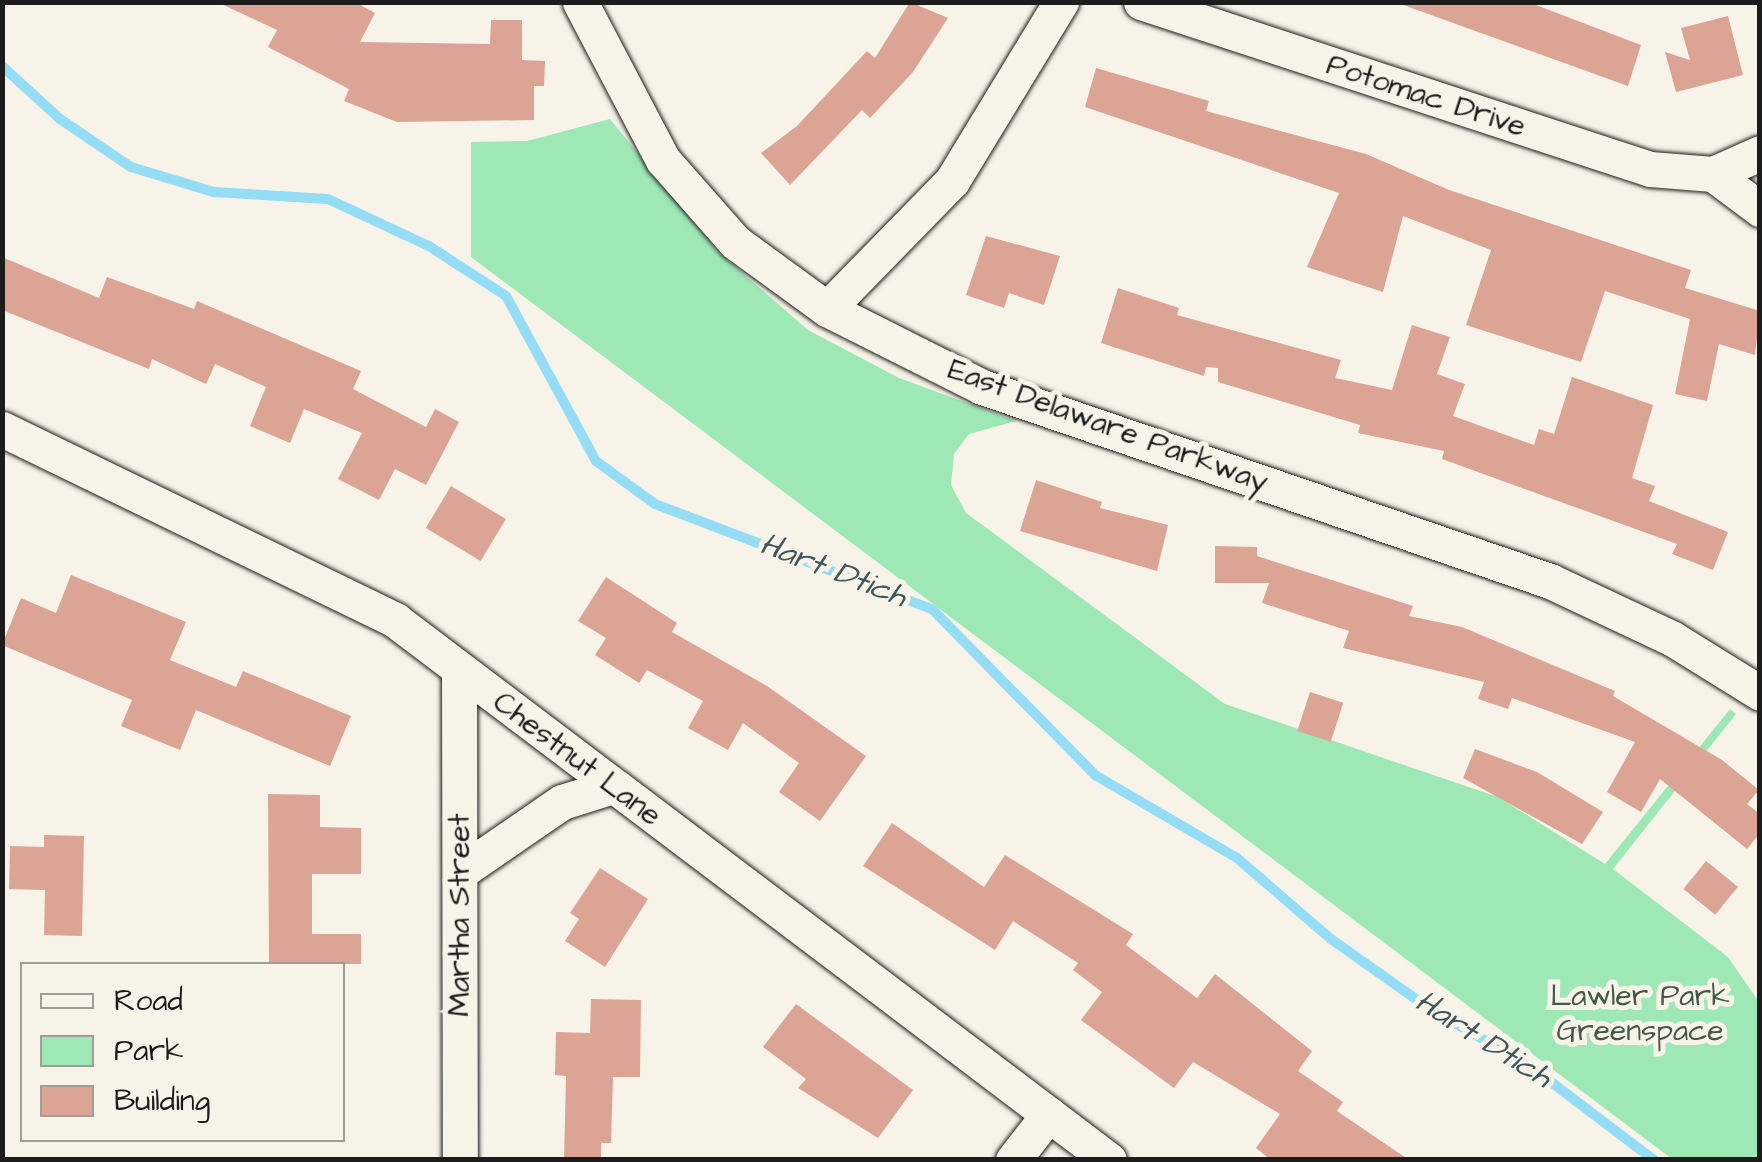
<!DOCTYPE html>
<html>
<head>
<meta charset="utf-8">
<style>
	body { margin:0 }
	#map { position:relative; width:1762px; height:1162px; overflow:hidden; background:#f7f3e8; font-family:"Architects Daughter",sans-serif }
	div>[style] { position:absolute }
	.green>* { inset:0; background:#9ee8b6 }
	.stream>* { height:10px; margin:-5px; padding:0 5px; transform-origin:5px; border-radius:5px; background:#94ddf5 }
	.building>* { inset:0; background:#dca495; transform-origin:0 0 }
	.roads { filter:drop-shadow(0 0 2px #1c1c1c) drop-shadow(0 0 2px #1c1c1c) }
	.minor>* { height:35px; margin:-17.5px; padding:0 17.5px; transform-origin:17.5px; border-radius:17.5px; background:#f7f3e8 }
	span { translate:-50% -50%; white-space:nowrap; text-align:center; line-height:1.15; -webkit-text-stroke:10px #f7f3e8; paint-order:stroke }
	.street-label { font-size:30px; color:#1c1c1c }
	.park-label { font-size:30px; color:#43594a }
	.water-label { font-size:32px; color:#40565d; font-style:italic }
	.frame { position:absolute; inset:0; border:5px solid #1c1c1c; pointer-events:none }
	.legend { position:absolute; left:20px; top:962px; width:325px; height:180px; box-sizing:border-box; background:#f7f3e8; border:2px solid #9f9d96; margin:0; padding:12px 18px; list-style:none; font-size:30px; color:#1c1c1c }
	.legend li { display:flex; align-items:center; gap:20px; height:50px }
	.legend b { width:50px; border:2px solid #9f9d96 }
</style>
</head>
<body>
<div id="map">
	<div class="green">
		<div style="clip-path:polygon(610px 119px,717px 251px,808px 330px,899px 378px,1016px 421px,969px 434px,954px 454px,951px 485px,966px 513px,1225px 704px,1498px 797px,1605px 864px,1730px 709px,1736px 714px,1613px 869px,1728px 957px,1759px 1002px,1759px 1159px,1672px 1159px,471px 257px,471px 142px,527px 141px)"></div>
	</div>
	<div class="stream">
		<div style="left:2px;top:66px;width:79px;rotate:42.4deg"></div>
		<div style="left:60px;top:119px;width:86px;rotate:34.1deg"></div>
		<div style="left:131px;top:167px;width:87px;rotate:16.8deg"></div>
		<div style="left:214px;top:192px;width:114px;rotate:3.5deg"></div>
		<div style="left:328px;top:199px;width:111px;rotate:25deg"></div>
		<div style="left:429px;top:246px;width:92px;rotate:33deg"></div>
		<div style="left:506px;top:296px;width:188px;rotate:61.4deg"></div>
		<div style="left:596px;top:461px;width:73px;rotate:36.1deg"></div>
		<div style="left:655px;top:504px;width:296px;rotate:20.8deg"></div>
		<div style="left:932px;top:609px;width:233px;rotate:45.5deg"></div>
		<div style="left:1095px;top:775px;width:164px;rotate:30.3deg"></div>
		<div style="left:1237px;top:858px;width:124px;rotate:40.8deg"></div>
		<div style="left:1331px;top:939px;width:121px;rotate:35.3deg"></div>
		<div style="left:1430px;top:1009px;width:115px;rotate:29.7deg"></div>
		<div style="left:1530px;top:1066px;width:156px;rotate:37.2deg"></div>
	</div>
	<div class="building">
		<div style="clip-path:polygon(217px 2px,355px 2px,375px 13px,360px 42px,490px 44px,491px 20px,522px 20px,522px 60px,545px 61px,544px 86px,534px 86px,534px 120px,397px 122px,344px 101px,349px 89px,268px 47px,277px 30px)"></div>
		<div style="clip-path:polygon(910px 2px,948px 18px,913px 72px,870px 118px,862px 110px,790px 185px,761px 153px,797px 126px,867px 51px,875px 58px)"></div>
		<div style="clip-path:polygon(1395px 2px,1528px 2px,1641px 45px,1628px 86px)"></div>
		<div style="clip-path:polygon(1728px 16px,1743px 75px,1676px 92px,1665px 52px,1690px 60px,1681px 28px)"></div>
		<div style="clip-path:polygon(1096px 68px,1209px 101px,1206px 111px,1366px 154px,1449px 190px,1691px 270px,1685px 288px,1760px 311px,1755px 355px,1719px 344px,1707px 401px,1675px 394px,1690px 319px,1605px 291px,1581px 362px,1466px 325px,1491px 250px,1403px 216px,1383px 292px,1307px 267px,1339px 193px,1085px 107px)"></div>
		<div style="clip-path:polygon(986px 236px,1060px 256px,1044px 305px,1009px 293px,1004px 308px,966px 295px)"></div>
		<div style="clip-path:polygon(2px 257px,99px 298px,107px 277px,194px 309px,197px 301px,361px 371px,353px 389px,426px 427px,435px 409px,459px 422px,426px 485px,395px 469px,379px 500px,338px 479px,362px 433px,304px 409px,290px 443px,250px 426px,266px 387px,215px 364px,206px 384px,152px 359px,149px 369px,2px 310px)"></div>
		<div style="clip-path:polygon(1118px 288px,1179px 308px,1177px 315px,1341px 360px,1335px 378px,1392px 390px,1412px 325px,1450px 337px,1437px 374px,1465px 384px,1453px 416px,1534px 445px,1539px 429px,1554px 434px,1572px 377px,1653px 405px,1632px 478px,1655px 486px,1649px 501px,1728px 532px,1713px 570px,1672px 554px,1677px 544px,1442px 459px,1444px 451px,1358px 433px,1360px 425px,1218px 382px,1218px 368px,1206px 367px,1204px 376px,1101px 343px)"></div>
		<div style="clip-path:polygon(1036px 480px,1102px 502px,1100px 508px,1168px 525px,1157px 571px,1020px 531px)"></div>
		<div style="left:451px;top:486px;width:64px;height:49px;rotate:31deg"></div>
		<div style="clip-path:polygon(1215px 546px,1257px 547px,1257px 556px,1413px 606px,1409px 616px,1462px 627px,1615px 691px,1613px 696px,1722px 760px,1759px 790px,1747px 804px,1760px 814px,1760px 833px,1747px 849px,1660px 779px,1641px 812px,1607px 792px,1635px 742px,1512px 698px,1508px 709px,1478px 699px,1484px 682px,1343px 648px,1349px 631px,1262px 603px,1269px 583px,1215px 583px)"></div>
		<div style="clip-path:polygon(71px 575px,186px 622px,170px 660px,236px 687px,243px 671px,351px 716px,330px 766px,196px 710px,180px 750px,121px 726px,132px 700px,2px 645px,21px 598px,56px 613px)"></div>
		<div style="clip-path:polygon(606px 577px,677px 623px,672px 632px,767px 686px,866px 756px,820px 821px,779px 792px,799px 763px,743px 723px,728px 750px,688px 728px,703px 701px,647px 670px,639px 683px,595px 655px,606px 638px,578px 621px)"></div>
		<div style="left:1310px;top:692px;width:35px;height:41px;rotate:18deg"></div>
		<div style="clip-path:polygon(1475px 749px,1537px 772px,1603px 812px,1582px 844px,1463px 778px)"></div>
		<div style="clip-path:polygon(268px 794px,320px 795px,320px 827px,361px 828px,361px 874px,312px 874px,312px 934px,361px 934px,361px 964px,269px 964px)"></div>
		<div style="clip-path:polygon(892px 823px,984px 887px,1005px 855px,1133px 934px,1126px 945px,1197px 998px,1215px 974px,1312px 1051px,1298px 1071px,1343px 1102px,1337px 1111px,1409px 1160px,1271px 1160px,1256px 1148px,1280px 1114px,1193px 1062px,1174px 1088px,1081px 1020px,1102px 992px,1073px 970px,1078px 963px,1013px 921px,995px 950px,863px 866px)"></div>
		<div style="clip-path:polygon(44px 835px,84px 836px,82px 936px,44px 935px,45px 890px,9px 889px,10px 846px,44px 847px)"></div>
		<div style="left:1706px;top:861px;width:41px;height:36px;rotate:39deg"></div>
		<div style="clip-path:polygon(600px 868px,648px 899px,605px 967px,565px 941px,579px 919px,570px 913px)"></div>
		<div style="clip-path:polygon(591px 999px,641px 1000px,640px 1077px,613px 1077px,611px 1143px,601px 1143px,601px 1160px,564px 1160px,566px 1076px,555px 1075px,556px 1032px,590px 1033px)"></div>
		<div style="clip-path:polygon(796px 1004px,913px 1090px,878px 1138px,798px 1088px,806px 1079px,763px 1047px)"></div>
	</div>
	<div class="roads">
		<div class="minor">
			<div style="left:580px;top:2px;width:178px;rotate:62.3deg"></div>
			<div style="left:663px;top:160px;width:109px;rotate:48.7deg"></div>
			<div style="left:735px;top:242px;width:114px;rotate:36.1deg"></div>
			<div style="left:827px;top:309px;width:174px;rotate:26.7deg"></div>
			<div style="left:982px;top:387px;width:600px;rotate:18.86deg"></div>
			<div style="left:1550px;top:581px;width:136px;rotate:25.2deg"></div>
			<div style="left:1673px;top:639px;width:102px;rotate:31.8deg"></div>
			<div style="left:1141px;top:2px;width:536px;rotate:18.16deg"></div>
			<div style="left:1650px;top:169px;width:63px;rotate:4.5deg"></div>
			<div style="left:1713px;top:174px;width:51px;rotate:-24.1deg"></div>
			<div style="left:1713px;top:174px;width:59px;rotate:36.7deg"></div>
			<div style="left:827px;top:309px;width:179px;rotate:-45.7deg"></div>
			<div style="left:952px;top:181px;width:210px;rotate:-58.7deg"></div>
			<div style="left:2px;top:429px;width:437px;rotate:25.9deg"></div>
			<div style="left:395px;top:620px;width:895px;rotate:37.1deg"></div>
			<div style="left:459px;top:670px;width:490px;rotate:89.9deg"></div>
			<div style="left:460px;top:872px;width:124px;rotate:-34.5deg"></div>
			<div style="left:562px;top:802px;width:53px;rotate:-17.4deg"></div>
			<div style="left:1013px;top:1160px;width:58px;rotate:-52deg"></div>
		</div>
	</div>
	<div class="street-label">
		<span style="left:1426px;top:96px;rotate:18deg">Potomac Drive</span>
		<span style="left:1108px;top:426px;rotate:20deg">East Delaware Parkway</span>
		<span style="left:577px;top:759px;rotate:37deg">Chestnut Lane</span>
		<span style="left:460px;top:915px;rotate:-90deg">Martha Street</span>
	</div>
	<div class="park-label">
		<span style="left:1640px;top:1013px">Lawler Park<br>Greenspace</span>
	</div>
	<div class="water-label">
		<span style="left:833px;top:571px;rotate:21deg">Hart Dtich</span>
		<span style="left:1483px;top:1040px;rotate:32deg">Hart Dtich</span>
	</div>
	<div class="frame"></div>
	<ul class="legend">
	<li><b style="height:12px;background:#f7f3e8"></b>Road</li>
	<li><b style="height:28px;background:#9ee8b6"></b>Park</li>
	<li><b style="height:28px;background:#dca495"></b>Building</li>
	</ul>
</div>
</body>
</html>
